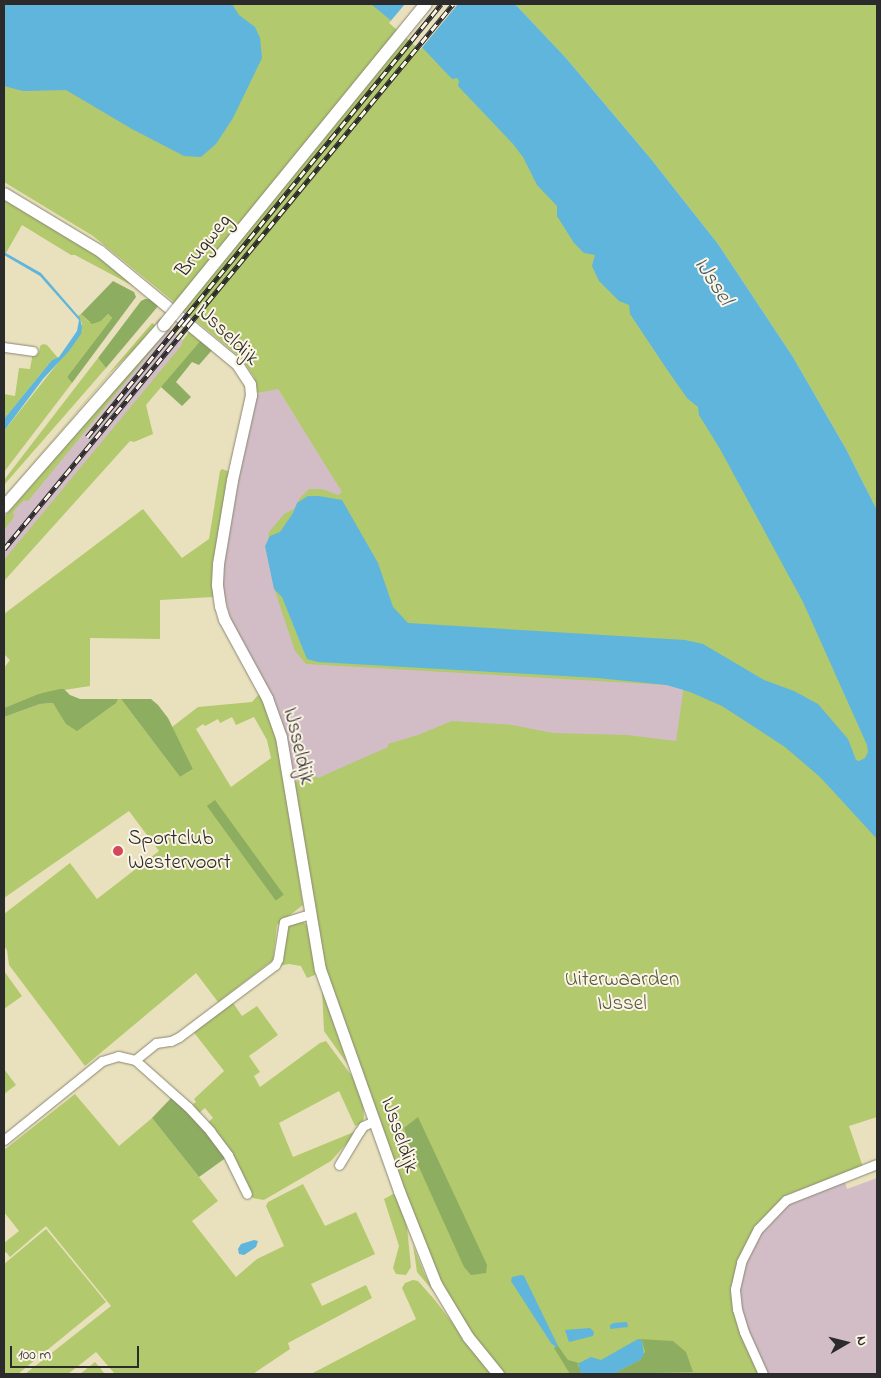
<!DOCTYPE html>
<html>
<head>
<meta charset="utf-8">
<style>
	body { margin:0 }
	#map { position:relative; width:881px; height:1378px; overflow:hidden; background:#e9e1bd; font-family:"Indie Flower",sans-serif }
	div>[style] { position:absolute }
	.industrial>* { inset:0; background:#d2bdc6 }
	.green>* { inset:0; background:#b2c96d }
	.forest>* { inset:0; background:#8dad60; transform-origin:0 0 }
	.water>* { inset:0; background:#5fb5db }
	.pier>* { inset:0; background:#e9e1bd }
	.roads { filter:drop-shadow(0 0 1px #8a8674) drop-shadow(0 0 1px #8a8674) }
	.street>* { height:9px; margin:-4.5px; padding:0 4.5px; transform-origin:4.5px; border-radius:4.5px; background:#fff }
	.secondary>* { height:11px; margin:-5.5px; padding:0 5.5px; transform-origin:5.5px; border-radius:5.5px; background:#fff }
	.primary>* { height:12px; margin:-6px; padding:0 6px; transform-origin:6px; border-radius:6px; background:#fff }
	.rail>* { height:4.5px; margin-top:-2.25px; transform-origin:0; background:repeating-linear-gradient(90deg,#fcf5e5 0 8px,#2b2b2b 0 16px); box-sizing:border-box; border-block:1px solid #2b2b2b }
	.bridges { filter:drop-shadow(0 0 1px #8a8674) drop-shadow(0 0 1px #8a8674) }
	.primary-bridge>* { height:12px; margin:-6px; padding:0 6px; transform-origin:6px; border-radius:6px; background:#fff }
	.dots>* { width:14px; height:14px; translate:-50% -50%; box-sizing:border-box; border:2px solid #fcf5e5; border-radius:50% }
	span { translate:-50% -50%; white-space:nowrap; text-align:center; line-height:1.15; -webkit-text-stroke:4px #fcf5e5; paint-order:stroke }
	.street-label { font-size:21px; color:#2b2b2b }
	.poi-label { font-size:21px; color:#2b2b2b }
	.left { translate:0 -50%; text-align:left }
	.park-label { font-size:21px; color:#545a3f }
	.water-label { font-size:22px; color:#3d5b69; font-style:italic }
	.frame { position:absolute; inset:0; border:5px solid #2b2b2b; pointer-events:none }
	.north { position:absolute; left:821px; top:1318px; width:50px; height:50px; -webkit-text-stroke:4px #fcf5e5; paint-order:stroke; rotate:82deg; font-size:14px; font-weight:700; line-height:20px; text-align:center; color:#2b2b2b }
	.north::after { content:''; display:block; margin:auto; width:18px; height:22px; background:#2b2b2b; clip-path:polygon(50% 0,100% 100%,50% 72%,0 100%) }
	.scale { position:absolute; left:10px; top:1346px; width:129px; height:22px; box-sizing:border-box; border:2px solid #2b2b2b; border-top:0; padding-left:6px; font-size:15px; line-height:18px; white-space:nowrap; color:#2b2b2b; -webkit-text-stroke:4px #fcf5e5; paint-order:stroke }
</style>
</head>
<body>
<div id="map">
	<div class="industrial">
		<div style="clip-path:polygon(169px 329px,183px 340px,182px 347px,4px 566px,4px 518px)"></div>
		<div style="clip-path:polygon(271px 389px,278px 389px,344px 494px,598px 678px,666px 685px,686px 691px,677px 741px,652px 757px,388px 744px,392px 757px,321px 787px,316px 776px,295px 782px,255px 670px,231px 620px,223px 590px,222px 573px,254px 395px)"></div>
		<div style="clip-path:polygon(877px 1178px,877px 1374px,766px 1374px,742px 1320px,738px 1298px,741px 1266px,761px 1231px,788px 1202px,845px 1182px,847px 1189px)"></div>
	</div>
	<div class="green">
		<div style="clip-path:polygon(4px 4px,377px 4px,457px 78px,513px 141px,553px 198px,597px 248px,696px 396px,804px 590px,877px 768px,877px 1117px,849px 1126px,863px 1167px,786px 1195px,756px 1229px,733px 1289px,760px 1374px,504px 1374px,472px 1335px,433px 1270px,326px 970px,312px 897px,295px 782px,316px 776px,318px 778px,388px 747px,388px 744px,418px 735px,452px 721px,512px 725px,553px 733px,627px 735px,676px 741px,684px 686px,306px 664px,295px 651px,275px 591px,267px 547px,269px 532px,284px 514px,294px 509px,300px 498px,309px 489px,322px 489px,338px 495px,342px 492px,278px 389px,258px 393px,254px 377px,242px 359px,157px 288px,93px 236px,4px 182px)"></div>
		<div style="clip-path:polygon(515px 4px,877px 4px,877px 510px,846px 449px,793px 357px,718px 244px,651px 159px,566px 58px)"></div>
		<div style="clip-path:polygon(4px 196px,89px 249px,137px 288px,75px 255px,71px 255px,22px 225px,6px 253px,4px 252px)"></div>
		<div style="clip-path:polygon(81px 314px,89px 322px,101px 321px,108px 314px,112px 318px,67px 377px,72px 383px,4px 472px,4px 431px,80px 335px,82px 323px,78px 316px)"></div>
		<div style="clip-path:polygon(152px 323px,156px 325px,154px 330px,109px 374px,4px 496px)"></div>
		<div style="clip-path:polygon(168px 328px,169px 329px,28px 501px,24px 500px,13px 512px,14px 517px,4px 530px,4px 517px)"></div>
		<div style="clip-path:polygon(190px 331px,201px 340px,146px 405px,153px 434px,134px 442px,130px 441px,4px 581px,4px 560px,181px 346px,183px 340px)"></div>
		<div style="clip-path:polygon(43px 344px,47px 345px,58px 358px,52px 360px,4px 419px,4px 394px,15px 396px,19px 368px,30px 369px,33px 352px,39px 353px,40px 346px)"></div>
		<div style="clip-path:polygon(98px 358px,106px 368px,4px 485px,4px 480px)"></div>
		<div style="clip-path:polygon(222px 469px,230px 472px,213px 561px,213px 597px,160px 600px,160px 639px,90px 638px,90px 686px,38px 694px,4px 708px,4px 668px,10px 660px,4px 654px,4px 614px,143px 509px,182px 558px,209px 539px,220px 471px)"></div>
		<div style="clip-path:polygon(evenodd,260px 693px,280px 752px,303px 905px,277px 925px,273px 960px,218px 1002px,196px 973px,85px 1066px,9px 965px,7px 950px,4px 946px,4px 914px,70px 863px,97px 899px,159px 851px,129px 811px,4px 898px,4px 717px,40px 704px,53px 703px,67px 723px,115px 703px,118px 699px,121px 699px,180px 777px,193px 769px,172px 727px,198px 707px,252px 702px,260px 693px,232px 717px,236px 725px,254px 717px,267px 740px,271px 758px,231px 787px,196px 729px,203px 724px,205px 726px,218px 719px,220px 723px,232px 717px)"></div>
		<div style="clip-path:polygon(302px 921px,307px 925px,316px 971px,315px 975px,307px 978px,301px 966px,289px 964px,278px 966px,288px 925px)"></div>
		<div style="clip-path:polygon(4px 971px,22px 996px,4px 1009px)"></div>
		<div style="clip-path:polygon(322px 990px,348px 1065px,324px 1031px)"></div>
		<div style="clip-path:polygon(231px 1000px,242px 1016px,257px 1006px,278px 1035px,249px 1056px,260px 1072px,254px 1076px,260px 1087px,320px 1043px,326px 1041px,357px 1083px,363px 1098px,364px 1118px,362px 1123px,355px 1126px,339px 1091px,279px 1123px,293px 1157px,354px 1132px,354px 1135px,331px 1161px,264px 1200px,253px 1198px,248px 1193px,206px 1124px,213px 1118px,205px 1108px,199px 1113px,193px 1104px,196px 1102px,194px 1099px,224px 1071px,192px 1030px)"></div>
		<div style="clip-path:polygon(4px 1069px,16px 1085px,4px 1094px)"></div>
		<div style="clip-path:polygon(75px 1094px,119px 1146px,152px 1118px,218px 1201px,192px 1221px,236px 1277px,257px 1259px,284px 1246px,266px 1206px,268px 1202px,303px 1184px,325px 1226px,356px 1212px,375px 1254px,311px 1284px,322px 1306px,366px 1285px,372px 1298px,288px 1343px,290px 1349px,253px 1374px,115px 1374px,96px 1352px,68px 1374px,25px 1374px,111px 1306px,46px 1226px,10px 1257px,6px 1252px,4px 1254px,4px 1243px,19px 1231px,4px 1212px,4px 1150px)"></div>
		<div style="clip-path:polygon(395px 1193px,407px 1227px,411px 1267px,406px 1275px,396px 1274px,393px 1268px,399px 1246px,384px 1199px)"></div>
		<div style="clip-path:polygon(46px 1229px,106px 1302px,18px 1374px,4px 1374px,4px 1264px)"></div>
		<div style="clip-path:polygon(413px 1245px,424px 1273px,434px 1292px,417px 1272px)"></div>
		<div style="clip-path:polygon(413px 1280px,418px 1281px,434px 1299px,492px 1374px,311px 1374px,416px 1319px,402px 1288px,405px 1283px)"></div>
		<div style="clip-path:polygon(95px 1362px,105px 1374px,80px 1374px)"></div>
	</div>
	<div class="forest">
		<div style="clip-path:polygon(113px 281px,134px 292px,136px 297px,72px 383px,67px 377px,112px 318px,108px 314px,101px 321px,92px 324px,81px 314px)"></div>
		<div style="clip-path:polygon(145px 299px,150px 299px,159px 305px,106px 368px,98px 358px,141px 301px)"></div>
		<div style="clip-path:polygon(201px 340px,213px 349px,199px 365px,192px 362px,176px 382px,191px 397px,182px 406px,161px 387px)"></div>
		<div style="clip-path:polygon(60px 689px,64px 689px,70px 695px,80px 699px,118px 699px,116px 703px,77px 731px,66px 724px,53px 703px,40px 704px,4px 717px,4px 708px,38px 694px)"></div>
		<div style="clip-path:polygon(121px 699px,151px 699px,158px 705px,168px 718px,193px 769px,180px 777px)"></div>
		<div style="left:215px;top:800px;width:117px;height:10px;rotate:54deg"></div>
		<div style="clip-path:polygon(173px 1096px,203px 1126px,227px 1157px,199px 1177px,152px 1118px)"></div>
		<div style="clip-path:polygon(418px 1117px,487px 1265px,486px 1273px,471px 1275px,464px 1267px,409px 1145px,404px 1128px)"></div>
		<div style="clip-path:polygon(638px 1339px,673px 1341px,686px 1352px,693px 1372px,613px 1374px,640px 1360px,645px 1352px,642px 1341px)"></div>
		<div style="clip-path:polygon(551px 1343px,554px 1348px,558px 1346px,568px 1360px,579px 1363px,578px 1365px,582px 1374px,570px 1374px)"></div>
	</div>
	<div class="water">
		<div style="clip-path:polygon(4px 4px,232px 4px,239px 15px,255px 27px,260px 38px,262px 58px,233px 118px,216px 144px,201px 157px,184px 156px,132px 129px,66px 90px,23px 91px,4px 86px)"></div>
		<div style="clip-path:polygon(371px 4px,515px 4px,566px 58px,651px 159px,718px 244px,793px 357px,846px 449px,877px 510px,877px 839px,820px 777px,785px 747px,722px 706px,690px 692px,666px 685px,598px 678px,318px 662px,307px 659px,282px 597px,274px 589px,265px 546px,270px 536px,280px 532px,293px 513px,297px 503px,308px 496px,319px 496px,342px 500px,378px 563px,393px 607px,408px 623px,685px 640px,703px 644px,764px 680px,794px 691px,818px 704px,848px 739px,856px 760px,859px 761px,865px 758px,868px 752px,867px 745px,803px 602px,720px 449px,699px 415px,698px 407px,687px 398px,668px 371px,630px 314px,629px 305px,619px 301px,599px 281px,592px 266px,595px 255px,584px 253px,574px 243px,557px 216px,557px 206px,537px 185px,523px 157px,513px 144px,458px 86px,459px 81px,457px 78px,452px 79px,417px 42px)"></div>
		<div style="clip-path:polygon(4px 252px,41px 273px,80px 318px,82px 327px,81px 334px,69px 351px,43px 379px,4px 431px,4px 419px,52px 360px,59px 357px,77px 331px,79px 320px,40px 276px,4px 255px)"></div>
		<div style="clip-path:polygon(254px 1240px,258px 1241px,256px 1247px,244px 1255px,239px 1254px,238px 1249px,241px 1244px)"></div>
		<div style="clip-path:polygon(521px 1275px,524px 1276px,558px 1346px,557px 1348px,551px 1343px,511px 1281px,512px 1277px)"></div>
		<div style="clip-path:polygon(627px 1322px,628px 1327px,610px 1329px,610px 1325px,614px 1323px)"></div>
		<div style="clip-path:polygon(590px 1328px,594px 1332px,593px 1336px,569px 1342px,565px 1330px)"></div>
		<div style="clip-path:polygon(638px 1339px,642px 1341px,644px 1355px,640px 1360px,613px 1374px,582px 1374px,579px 1368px,579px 1363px,591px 1357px,601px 1360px)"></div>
	</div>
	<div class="pier">
		<div style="clip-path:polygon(405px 4px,458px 4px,420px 50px,389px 23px)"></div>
	</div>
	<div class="roads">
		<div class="street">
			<div style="left:4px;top:347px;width:29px;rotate:8deg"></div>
			<div style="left:135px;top:1060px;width:71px;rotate:41.6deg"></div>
			<div style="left:188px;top:1107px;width:33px;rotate:47deg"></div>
			<div style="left:210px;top:1131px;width:30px;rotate:53deg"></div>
			<div style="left:228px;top:1155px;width:43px;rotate:64deg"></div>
			<div style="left:4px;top:1140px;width:126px;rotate:-38.9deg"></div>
			<div style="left:102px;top:1061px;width:17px;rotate:-17deg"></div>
			<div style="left:118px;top:1056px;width:17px;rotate:13deg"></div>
			<div style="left:135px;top:1060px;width:27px;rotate:-39deg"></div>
			<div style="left:156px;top:1043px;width:15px;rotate:-8deg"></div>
			<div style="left:171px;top:1041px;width:9px;rotate:-27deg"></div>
			<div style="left:179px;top:1037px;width:120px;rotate:-36.9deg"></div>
			<div style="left:275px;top:965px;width:7px;rotate:-63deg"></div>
			<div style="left:278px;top:959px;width:37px;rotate:-81deg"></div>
			<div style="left:284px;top:922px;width:27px;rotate:-17deg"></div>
			<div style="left:339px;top:1165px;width:39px;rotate:-59deg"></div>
			<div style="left:359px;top:1132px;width:7px;rotate:-56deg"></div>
			<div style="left:363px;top:1126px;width:12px;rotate:-24deg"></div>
			<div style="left:763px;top:1374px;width:46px;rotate:-114.3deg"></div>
			<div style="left:744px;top:1332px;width:24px;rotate:-107deg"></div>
			<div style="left:737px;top:1309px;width:20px;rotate:-96deg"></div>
			<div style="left:735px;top:1289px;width:28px;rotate:-77deg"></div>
			<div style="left:741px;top:1262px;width:37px;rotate:-63deg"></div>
			<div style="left:758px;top:1229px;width:40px;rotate:-46deg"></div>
			<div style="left:786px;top:1200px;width:98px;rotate:-21.6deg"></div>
		</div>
		<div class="secondary">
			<div style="left:4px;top:193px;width:112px;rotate:31.1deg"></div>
			<div style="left:100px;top:251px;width:178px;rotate:39.5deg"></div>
			<div style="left:237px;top:364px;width:24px;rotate:57deg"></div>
			<div style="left:250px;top:384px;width:11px;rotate:85deg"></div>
			<div style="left:251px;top:395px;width:87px;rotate:102.6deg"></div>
			<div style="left:232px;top:480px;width:85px;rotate:99.5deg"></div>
			<div style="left:218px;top:564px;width:21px;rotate:93deg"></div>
			<div style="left:217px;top:585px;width:21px;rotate:82deg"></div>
			<div style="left:220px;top:606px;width:14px;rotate:73deg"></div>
			<div style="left:224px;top:619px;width:90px;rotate:61.4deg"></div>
			<div style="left:267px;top:698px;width:41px;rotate:70.3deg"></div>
			<div style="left:281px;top:737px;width:235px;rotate:80.5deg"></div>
			<div style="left:320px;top:969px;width:236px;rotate:70.4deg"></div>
			<div style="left:399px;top:1191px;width:100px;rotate:68.3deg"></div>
			<div style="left:436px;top:1284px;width:62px;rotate:58.9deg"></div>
			<div style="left:468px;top:1337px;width:48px;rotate:51deg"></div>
		</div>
		<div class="primary">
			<div style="left:4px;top:507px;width:242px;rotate:-48.7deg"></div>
		</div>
	</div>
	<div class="rail">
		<div style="left:87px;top:437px;width:559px;rotate:-50.73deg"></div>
		<div style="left:4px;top:549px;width:706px;rotate:-50.52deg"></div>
	</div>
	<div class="bridges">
		<div class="primary-bridge">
			<div style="left:164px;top:325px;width:414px;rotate:-50.8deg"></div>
		</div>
	</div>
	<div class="dots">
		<div style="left:118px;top:851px;background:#d1495b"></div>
	</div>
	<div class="street-label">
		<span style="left:204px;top:246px;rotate:-51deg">Brugweg</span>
		<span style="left:227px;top:335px;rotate:44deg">IJsseldijk</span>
		<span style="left:298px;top:746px;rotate:77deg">IJsseldijk</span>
		<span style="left:399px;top:1135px;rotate:71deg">IJsseldijk</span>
	</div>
	<div class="poi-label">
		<span class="left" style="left:128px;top:851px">Sportclub<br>Westervoort</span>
	</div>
	<div class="park-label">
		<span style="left:622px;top:992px">Uiterwaarden<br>IJssel</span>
	</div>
	<div class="water-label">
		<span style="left:712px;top:282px;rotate:57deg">IJssel</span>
	</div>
	<div class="frame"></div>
	<div class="north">N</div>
	<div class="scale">100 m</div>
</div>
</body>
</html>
